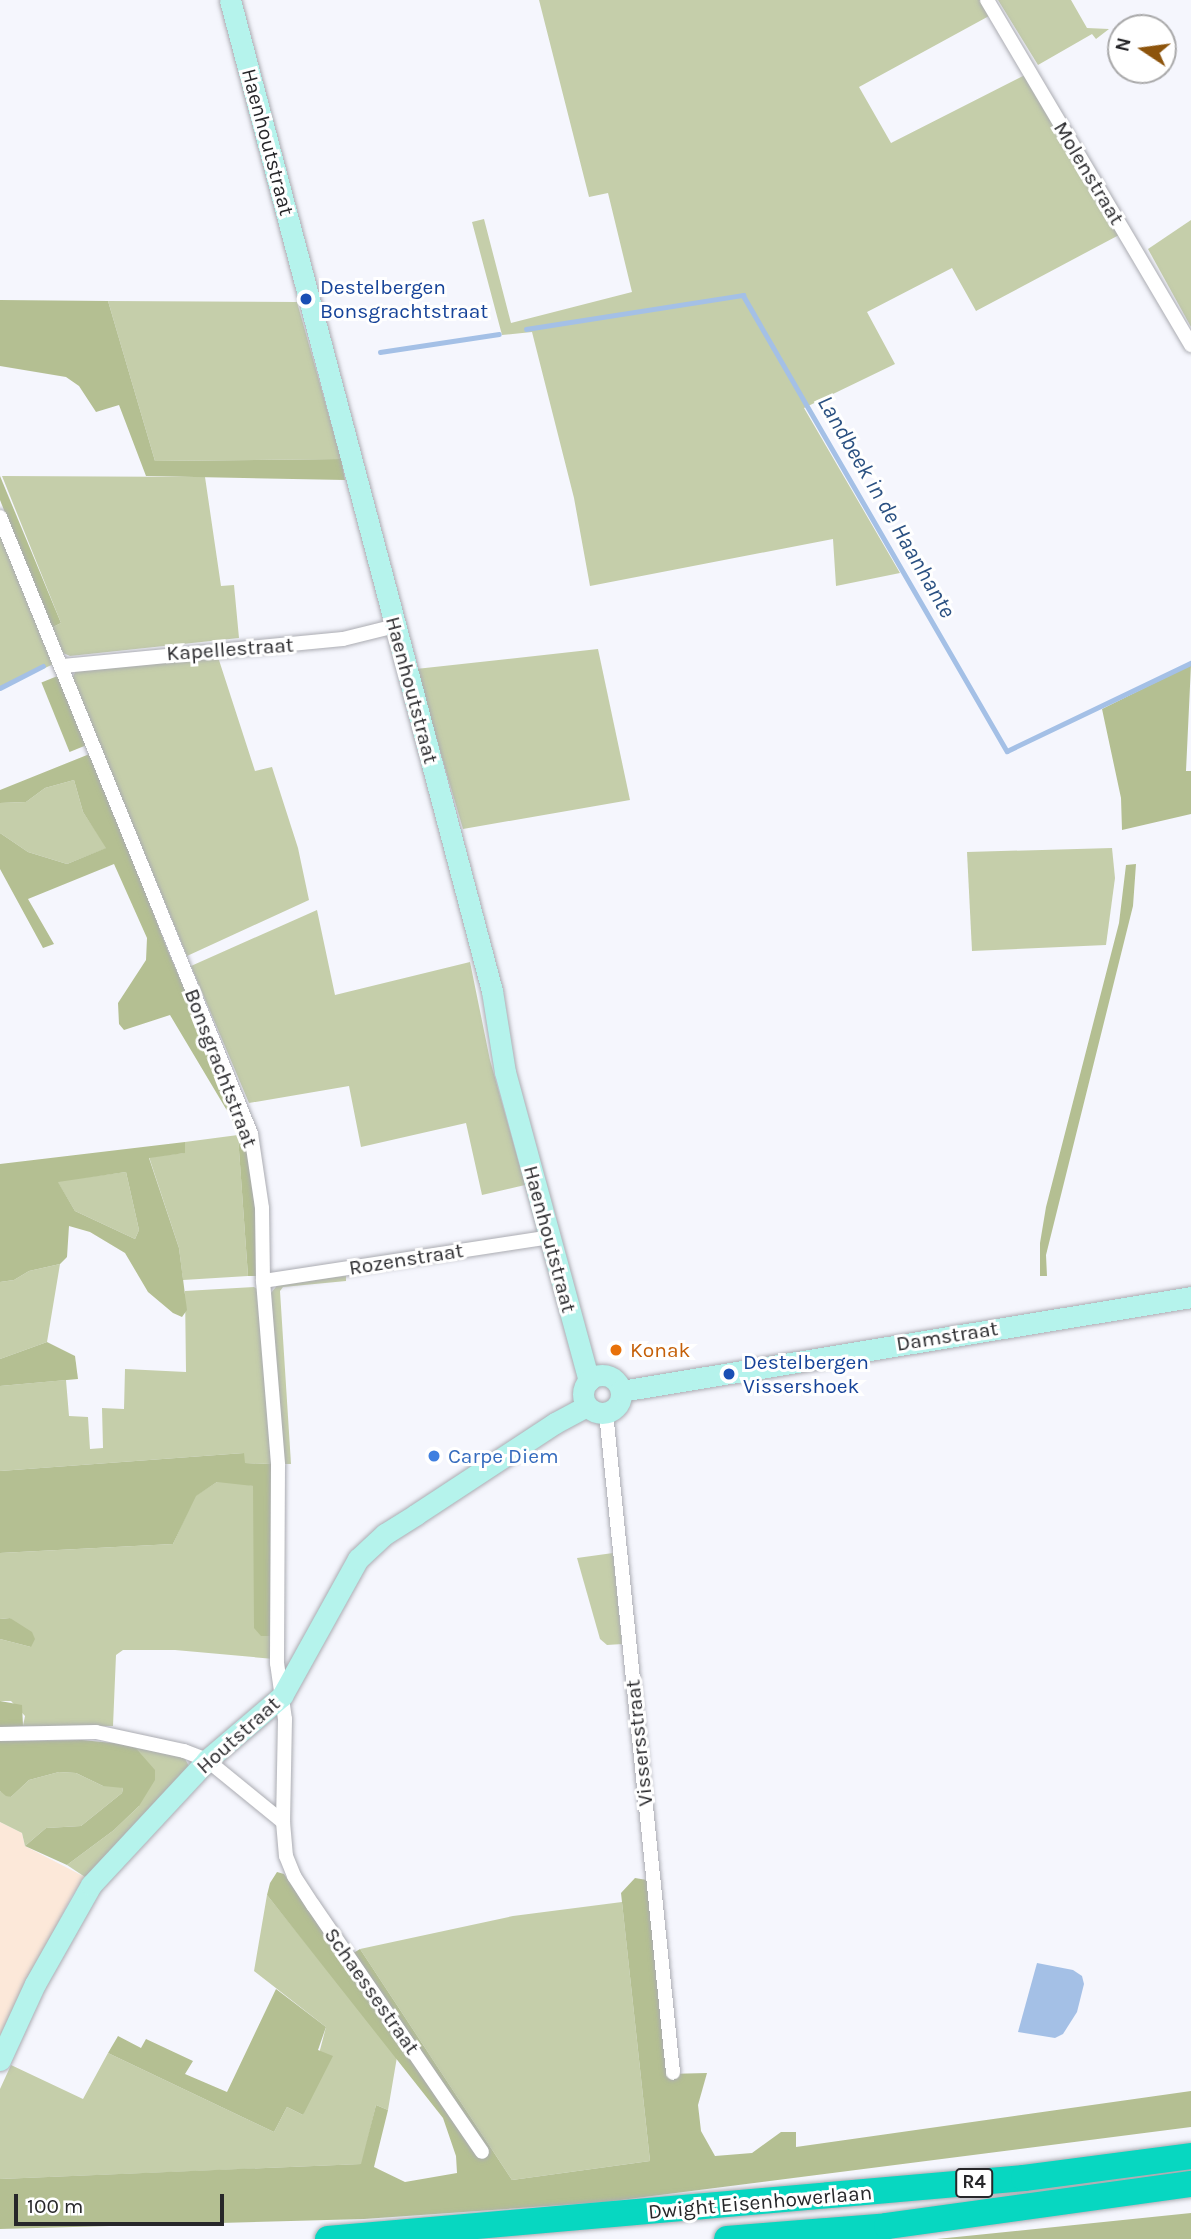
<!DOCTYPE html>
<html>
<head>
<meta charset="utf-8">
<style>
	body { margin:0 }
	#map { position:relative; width:1191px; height:2239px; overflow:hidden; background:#f5f6fd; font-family:Karla,sans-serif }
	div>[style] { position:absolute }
	.industrial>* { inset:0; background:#fce8d9 }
	.green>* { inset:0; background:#c5ceaa }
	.forest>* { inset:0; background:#b4bf92; transform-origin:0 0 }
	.water>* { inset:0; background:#a4c0e6 }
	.stream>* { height:4.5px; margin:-2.25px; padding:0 2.25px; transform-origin:2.25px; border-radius:2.25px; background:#a4c0e6 }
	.roads { filter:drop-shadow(0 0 2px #abacb2) drop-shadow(0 0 2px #abacb2) }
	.street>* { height:14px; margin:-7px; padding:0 7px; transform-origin:7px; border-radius:7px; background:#fff }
	.secondary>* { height:21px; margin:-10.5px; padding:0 10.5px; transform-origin:10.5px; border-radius:10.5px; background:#b5f3ec }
	.secondary>.ring { margin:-10.5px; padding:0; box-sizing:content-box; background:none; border:21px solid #b5f3ec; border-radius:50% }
	.highway>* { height:26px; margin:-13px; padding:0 13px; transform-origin:13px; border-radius:13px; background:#07d7c1 }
	.dots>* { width:19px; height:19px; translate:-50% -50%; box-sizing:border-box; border:4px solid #fff; border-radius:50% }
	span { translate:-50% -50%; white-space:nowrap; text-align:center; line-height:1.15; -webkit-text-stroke:6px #fff; paint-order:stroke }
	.shield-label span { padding:2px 5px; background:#fff; border:2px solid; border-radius:5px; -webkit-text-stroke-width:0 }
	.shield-label { font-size:19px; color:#27272a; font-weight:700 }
	.street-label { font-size:21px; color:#27272a }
	.transit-label { font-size:21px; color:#164399 }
	.left { translate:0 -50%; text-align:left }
	.food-label { font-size:21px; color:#c56008 }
	.shop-label { font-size:21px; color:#366cbe }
	.water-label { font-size:23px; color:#2b5182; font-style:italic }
	.north { position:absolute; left:1107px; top:14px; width:70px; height:70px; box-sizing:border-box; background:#fff; border:2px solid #a9a9aa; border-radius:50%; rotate:283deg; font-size:19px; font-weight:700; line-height:28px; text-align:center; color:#27272a }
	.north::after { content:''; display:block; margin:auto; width:24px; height:32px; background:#8d540c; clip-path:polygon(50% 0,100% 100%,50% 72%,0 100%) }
	.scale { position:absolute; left:14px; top:2194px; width:210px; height:32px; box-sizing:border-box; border:4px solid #27272a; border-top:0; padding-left:9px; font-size:21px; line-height:24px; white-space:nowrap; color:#27272a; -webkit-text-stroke:5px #fff; paint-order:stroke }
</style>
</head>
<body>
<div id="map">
	<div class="industrial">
		<div style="clip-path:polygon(0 1822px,22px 1833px,25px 1846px,85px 1877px,71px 1897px,0 2037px)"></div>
	</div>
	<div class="green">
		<div style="clip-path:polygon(539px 0,980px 0,989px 16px,859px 87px,891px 143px,1025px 75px,1119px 235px,976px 311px,952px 268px,867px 312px,895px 364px,804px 408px,900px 573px,836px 586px,833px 539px,590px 586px,574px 498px,532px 332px,502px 335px,472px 222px,484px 219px,511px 323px,632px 292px,608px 193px,589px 197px)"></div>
		<div style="clip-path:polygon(998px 0,1071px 0,1087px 28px,1109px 29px,1096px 39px,1092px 34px,1038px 65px)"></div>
		<div style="clip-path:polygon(1191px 220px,1191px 327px,1148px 249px)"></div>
		<div style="clip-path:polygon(108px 301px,297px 302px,341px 459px,155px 461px)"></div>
		<div style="clip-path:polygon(2px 476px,205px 477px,221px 586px,234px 585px,239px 638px,70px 656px,63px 653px,51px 628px,61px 623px)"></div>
		<div style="clip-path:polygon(0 530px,56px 663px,0 688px)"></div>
		<div style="clip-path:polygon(598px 649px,630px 800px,463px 829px,416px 669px)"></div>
		<div style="clip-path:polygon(218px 657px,255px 771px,272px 767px,298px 848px,309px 900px,187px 956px,72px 679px,76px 670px)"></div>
		<div style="clip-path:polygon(74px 780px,83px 812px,107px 848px,67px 864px,28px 852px,0 833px,0 803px,26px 802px,45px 788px)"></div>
		<div style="clip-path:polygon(1112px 848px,1115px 878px,1106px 945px,972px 951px,967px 852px)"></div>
		<div style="clip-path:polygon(317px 910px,335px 995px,470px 962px,490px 1060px,525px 1185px,482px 1195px,466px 1123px,361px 1147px,349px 1086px,249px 1103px,191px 966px)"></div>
		<div style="clip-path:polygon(238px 1135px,248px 1276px,183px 1280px,179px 1248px,149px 1157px,184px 1153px,185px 1142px)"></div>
		<div style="clip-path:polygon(126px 1172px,139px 1230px,135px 1239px,75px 1211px,57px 1181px)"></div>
		<div style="clip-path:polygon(60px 1264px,47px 1342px,0 1359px,0 1282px,14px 1280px,29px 1271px)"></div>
		<div style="clip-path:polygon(346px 1276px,346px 1281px,283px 1287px,280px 1291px,291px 1464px,283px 1464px,271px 1293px,279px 1283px)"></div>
		<div style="clip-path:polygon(254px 1287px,259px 1290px,271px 1464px,244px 1463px,244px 1453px,0 1471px,0 1386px,66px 1380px,69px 1416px,88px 1417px,90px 1449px,103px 1448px,102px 1408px,124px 1409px,125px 1369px,186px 1372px,185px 1291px)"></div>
		<div style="clip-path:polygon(233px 1481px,253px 1486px,274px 1659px,175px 1650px,123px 1650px,116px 1655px,113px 1726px,23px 1726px,25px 1716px,11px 1701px,0 1701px,0 1639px,31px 1647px,10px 1618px,0 1619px,0 1553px,173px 1544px,195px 1496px,217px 1482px)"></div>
		<div style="clip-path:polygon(613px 1553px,622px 1644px,607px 1645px,600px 1639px,577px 1558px)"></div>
		<div style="clip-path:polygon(133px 1745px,184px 1757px,190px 1768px,85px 1877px,67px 1865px,114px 1830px,139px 1806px)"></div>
		<div style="clip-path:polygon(59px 1772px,76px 1773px,103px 1786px,116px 1785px,123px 1788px,122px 1793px,81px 1826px,46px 1828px,25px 1846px,22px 1833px,0 1822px,0 1791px,11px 1797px,29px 1780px)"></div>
		<div style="clip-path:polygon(267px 1895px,397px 2057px,388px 2110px,376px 2105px,362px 2164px,0 2179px,0 2089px,11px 2065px,83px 2099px,108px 2053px,274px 2132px,287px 2107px,303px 2115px,326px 2027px,254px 1971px)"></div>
		<div style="clip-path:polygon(622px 1902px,650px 2161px,512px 2180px,360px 1949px,513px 1916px)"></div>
	</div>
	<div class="forest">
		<div style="clip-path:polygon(0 300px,108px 301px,155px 461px,341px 459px,345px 480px,146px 476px,119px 405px,96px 412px,79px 386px,66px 377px,0 366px)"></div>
		<div style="clip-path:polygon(0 476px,61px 623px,51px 628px,0 500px)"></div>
		<div style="clip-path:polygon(1191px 665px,1186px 771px,1191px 771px,1191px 814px,1122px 830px,1121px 798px,1102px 709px)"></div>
		<div style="left:60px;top:675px;width:75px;height:20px;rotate:68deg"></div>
		<div style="clip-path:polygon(92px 753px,168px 951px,240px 1117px,251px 1157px,260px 1276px,248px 1276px,238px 1136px,232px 1119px,170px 1015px,124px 1030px,119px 1024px,118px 1003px,146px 960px,147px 938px,114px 864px,28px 899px,54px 944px,43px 948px,0 869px,0 833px,28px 852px,67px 864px,106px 848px,83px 812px,74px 780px,45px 788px,26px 802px,0 803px,0 790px)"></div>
		<div style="clip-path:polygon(1136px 864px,1133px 906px,1046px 1255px,1047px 1276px,1040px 1276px,1040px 1243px,1046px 1207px,1119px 923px,1126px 865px)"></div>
		<div style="clip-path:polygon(evenodd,185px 1142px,185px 1153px,149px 1158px,179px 1248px,187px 1310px,182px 1317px,173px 1313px,148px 1292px,125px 1253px,90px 1232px,69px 1226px,67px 1257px,60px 1264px,29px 1271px,14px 1280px,0 1282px,0 1164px,185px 1142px,126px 1172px,139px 1230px,135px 1239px,75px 1211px,58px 1182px,126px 1172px)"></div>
		<div style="clip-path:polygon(47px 1342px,75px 1356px,78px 1379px,0 1386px,0 1359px)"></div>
		<div style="clip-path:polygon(244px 1453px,245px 1463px,271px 1464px,274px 1636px,261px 1636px,254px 1628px,253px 1486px,217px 1482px,196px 1496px,173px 1544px,0 1553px,0 1471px)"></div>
		<div style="clip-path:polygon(10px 1618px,32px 1632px,35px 1639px,31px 1647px,0 1639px,0 1619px)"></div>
		<div style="clip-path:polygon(0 1701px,22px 1705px,23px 1726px,0 1728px)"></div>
		<div style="clip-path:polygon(82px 1740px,133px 1745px,155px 1770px,155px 1780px,139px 1806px,114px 1830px,67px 1865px,25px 1846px,46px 1828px,81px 1826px,122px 1793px,123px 1788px,103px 1786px,76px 1773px,59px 1772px,29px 1780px,11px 1797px,6px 1796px,0 1791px,0 1741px)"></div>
		<div style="clip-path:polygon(277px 1872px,284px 1874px,342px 1960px,360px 1949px,512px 2180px,650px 2161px,621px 1893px,635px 1878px,647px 1880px,667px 2074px,707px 2073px,698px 2105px,701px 2131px,715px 2156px,752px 2153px,781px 2132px,796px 2132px,796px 2147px,1191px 2091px,1191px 2127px,605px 2202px,364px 2219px,0 2229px,0 2179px,361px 2164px,376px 2105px,388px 2110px,374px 2167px,405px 2182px,457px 2173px,456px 2156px,443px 2118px,267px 1895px,270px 1883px)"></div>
		<div style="clip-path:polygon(276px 1989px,326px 2027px,318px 2050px,333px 2056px,303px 2115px,287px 2107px,274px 2132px,108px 2053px,118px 2036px,141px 2048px,146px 2039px,193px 2061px,185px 2074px,227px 2092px)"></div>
		<div style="clip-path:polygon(1191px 2213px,1191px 2239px,937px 2239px)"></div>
	</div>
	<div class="water">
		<div style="clip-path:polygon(1037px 1963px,1073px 1970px,1082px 1976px,1084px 1984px,1077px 2012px,1063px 2034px,1055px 2038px,1018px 2032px)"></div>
	</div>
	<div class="stream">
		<div style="left:526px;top:329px;width:220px;rotate:-8.9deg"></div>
		<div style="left:743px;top:295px;width:527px;rotate:59.93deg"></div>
		<div style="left:1007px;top:751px;width:204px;rotate:-25.6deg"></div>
		<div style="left:380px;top:352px;width:120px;rotate:-8.6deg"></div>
		<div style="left:0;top:688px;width:48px;rotate:-27.1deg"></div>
	</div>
	<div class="roads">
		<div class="street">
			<div style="left:987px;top:0;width:401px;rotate:59.4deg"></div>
			<div style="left:0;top:517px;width:666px;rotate:67.86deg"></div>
			<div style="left:251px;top:1134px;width:75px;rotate:81.5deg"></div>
			<div style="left:262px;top:1208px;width:73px;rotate:89.2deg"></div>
			<div style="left:263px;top:1281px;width:185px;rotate:85.3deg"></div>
			<div style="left:278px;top:1465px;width:198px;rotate:90.3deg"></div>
			<div style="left:277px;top:1663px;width:57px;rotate:81.9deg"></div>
			<div style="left:285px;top:1719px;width:103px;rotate:91.1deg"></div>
			<div style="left:283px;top:1822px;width:34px;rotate:85deg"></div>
			<div style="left:286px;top:1856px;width:22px;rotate:68deg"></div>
			<div style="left:294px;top:1876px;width:35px;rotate:57deg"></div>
			<div style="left:313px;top:1905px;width:299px;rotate:55.6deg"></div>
			<div style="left:63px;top:666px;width:281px;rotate:-5.5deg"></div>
			<div style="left:343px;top:639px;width:54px;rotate:-14deg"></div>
			<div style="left:263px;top:1281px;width:290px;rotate:-8.7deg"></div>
			<div style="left:606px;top:1413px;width:663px;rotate:84.2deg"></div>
			<div style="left:0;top:1734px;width:96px;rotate:-1.2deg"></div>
			<div style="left:96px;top:1732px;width:90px;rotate:12.2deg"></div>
			<div style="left:184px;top:1751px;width:25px;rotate:21deg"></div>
			<div style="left:207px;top:1760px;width:98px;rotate:39.2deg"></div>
		</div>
		<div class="secondary">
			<div style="left:230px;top:0;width:1025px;rotate:75.19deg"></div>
			<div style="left:492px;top:991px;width:82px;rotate:80.9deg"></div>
			<div style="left:505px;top:1072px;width:320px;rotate:74.8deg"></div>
			<div class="ring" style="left:583px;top:1375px;width:17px;height:17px"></div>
			<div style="left:621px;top:1391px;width:578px;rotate:-9.36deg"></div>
			<div style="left:0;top:2060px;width:84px;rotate:-65.3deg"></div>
			<div style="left:35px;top:1984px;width:114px;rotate:-60.5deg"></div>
			<div style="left:91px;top:1885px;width:171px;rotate:-47.1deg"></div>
			<div style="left:207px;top:1760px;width:99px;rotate:-40.5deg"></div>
			<div style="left:282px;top:1696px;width:157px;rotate:-61deg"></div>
			<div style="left:358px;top:1559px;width:37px;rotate:-43deg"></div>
			<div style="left:385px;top:1534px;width:36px;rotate:-32deg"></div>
			<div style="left:415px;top:1515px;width:168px;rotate:-33.3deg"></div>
			<div style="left:555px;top:1423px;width:36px;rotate:-28deg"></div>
		</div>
		<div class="highway">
			<div style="left:328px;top:2239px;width:699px;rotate:-5.01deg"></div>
			<div style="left:1024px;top:2178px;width:168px;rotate:-7.5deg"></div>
			<div style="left:727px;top:2239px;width:161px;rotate:-4.6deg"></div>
			<div style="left:887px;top:2226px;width:307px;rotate:-7.9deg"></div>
		</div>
	</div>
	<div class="dots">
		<div style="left:306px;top:299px;background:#1a4fb4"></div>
		<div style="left:616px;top:1350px;background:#e8710a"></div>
		<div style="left:729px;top:1374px;background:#1a4fb4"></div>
		<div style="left:434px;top:1456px;background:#3f7fe0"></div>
	</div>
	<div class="shield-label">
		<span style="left:974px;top:2183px">R4</span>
	</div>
	<div class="street-label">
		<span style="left:268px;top:142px;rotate:75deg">Haenhoutstraat</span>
		<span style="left:1089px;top:173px;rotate:59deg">Molenstraat</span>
		<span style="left:230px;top:649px;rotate:-4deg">Kapellestraat</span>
		<span style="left:412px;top:690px;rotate:75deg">Haenhoutstraat</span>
		<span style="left:221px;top:1068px;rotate:69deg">Bonsgrachtstraat</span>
		<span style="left:550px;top:1239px;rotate:75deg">Haenhoutstraat</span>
		<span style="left:406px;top:1259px;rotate:-9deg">Rozenstraat</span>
		<span style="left:947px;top:1336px;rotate:-9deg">Damstraat</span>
		<span style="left:238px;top:1735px;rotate:-42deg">Houtstraat</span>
		<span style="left:639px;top:1743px;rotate:-96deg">Vissersstraat</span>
		<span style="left:372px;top:1991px;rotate:55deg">Schaessestraat</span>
		<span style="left:760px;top:2202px;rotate:-5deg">Dwight Eisenhowerlaan</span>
	</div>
	<div class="transit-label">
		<span class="left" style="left:320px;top:299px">Destelbergen<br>Bonsgrachtstraat</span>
		<span class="left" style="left:743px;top:1374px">Destelbergen<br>Vissershoek</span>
	</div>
	<div class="food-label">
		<span class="left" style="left:630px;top:1350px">Konak</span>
	</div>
	<div class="shop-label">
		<span class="left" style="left:448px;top:1456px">Carpe Diem</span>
	</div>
	<div class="water-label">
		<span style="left:886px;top:507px;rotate:60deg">Landbeek in de Haanhante</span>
	</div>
	<div class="north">N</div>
	<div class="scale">100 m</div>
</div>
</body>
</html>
